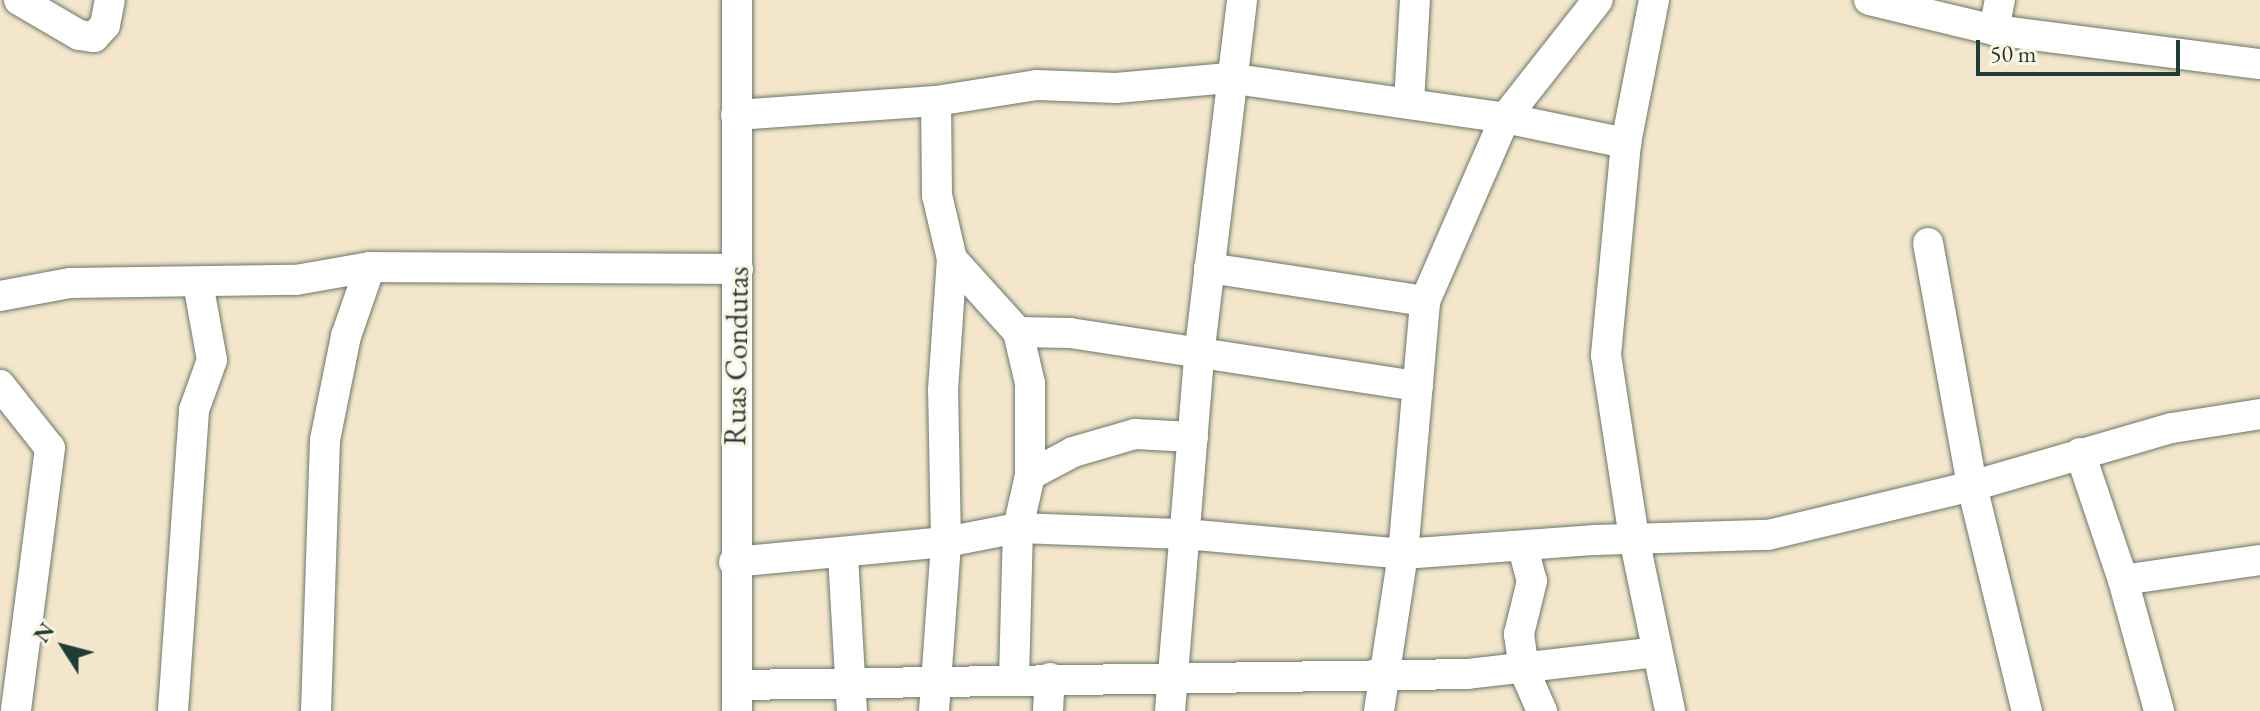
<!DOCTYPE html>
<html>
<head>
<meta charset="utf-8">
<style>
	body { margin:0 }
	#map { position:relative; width:2260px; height:711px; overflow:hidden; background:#f3e6cb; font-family:"EB Garamond",serif }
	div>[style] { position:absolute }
	.roads { filter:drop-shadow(0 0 2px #697869) drop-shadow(0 0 2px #697869) }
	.minor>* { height:30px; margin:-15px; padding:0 15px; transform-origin:15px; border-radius:15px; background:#fff }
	span { translate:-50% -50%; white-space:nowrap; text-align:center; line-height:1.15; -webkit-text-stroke:6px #fcf5e5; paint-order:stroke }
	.street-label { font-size:30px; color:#1f3d34 }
	.north { position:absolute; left:24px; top:607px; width:80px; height:80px; -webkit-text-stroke:6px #fcf5e5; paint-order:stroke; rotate:306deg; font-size:22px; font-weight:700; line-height:32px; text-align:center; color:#1f3d34 }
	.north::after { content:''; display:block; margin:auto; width:28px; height:36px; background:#1f3d34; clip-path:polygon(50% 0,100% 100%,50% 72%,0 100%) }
	.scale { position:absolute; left:1976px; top:40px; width:204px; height:36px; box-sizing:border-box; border:4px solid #1f3d34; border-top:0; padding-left:10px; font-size:24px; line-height:28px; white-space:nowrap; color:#1f3d34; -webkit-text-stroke:6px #fcf5e5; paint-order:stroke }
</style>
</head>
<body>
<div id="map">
	<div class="roads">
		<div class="minor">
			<div style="left:19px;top:0;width:69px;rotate:30.3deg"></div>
			<div style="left:79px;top:35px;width:15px;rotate:8deg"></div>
			<div style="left:94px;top:37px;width:16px;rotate:-47deg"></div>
			<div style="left:105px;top:25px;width:25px;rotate:-79deg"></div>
			<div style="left:737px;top:0;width:711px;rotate:90deg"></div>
			<div style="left:1654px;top:0;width:146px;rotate:101.1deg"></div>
			<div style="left:1626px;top:143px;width:213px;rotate:95.4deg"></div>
			<div style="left:1606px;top:355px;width:185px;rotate:81.3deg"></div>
			<div style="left:1634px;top:538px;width:177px;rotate:78.2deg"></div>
			<div style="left:1869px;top:0;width:129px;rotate:13.5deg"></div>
			<div style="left:1994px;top:30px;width:268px;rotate:7.3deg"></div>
			<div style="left:1994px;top:30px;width:31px;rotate:-79deg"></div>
			<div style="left:1409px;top:103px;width:103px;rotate:-86.7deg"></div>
			<div style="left:736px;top:115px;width:200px;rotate:-4deg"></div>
			<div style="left:936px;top:101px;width:102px;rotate:-9deg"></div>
			<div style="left:1037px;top:85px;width:79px;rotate:2.2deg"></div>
			<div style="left:1116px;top:88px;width:113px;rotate:-5.1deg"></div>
			<div style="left:1229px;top:78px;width:279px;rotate:8.2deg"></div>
			<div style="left:1505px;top:118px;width:150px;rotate:-51.8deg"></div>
			<div style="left:1928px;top:243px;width:247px;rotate:79.7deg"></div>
			<div style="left:1972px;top:486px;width:232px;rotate:76.3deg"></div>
			<div style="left:952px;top:259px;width:98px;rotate:47.9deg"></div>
			<div style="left:1018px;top:332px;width:52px;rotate:76.8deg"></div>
			<div style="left:1030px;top:383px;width:92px;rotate:90deg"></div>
			<div style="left:1209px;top:268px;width:219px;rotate:8.7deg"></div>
			<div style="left:0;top:296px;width:71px;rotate:-10.5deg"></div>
			<div style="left:70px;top:283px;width:226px;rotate:-0.8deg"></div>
			<div style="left:296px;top:280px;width:75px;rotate:-10deg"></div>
			<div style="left:370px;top:267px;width:368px;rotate:0.3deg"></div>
			<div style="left:1018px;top:332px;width:52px;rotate:1.1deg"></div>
			<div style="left:1070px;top:333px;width:352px;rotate:8.7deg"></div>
			<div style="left:0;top:385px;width:80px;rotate:51.6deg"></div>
			<div style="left:50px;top:448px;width:265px;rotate:97.4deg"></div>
			<div style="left:2080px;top:453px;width:134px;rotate:71.3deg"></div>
			<div style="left:2123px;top:580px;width:136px;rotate:74.6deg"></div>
			<div style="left:1523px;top:548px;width:34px;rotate:75deg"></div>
			<div style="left:1532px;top:581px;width:55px;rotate:103.8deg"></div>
			<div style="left:1519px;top:634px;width:36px;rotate:82deg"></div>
			<div style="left:1524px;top:670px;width:45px;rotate:66.3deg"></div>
			<div style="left:843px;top:556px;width:155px;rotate:86.7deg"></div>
			<div style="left:734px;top:562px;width:213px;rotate:-5.4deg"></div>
			<div style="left:946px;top:542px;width:152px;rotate:-91.1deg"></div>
			<div style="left:943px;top:390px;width:131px;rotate:-86.1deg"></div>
			<div style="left:952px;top:259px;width:66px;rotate:-103.2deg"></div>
			<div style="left:937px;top:195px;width:94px;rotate:-90.6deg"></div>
			<div style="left:2123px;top:580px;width:138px;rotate:-8.3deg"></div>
			<div style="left:1014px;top:679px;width:151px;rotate:-88.5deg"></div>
			<div style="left:1018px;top:528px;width:167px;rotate:2.1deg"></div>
			<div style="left:1185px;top:534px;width:219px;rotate:5.2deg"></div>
			<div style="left:1403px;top:554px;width:193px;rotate:-4.2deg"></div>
			<div style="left:1595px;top:540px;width:173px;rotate:-1.7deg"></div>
			<div style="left:1768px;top:535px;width:210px;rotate:-13.5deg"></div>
			<div style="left:1972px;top:486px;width:208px;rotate:-16.2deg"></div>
			<div style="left:2172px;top:428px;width:89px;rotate:-9deg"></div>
			<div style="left:737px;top:685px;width:731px;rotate:-0.86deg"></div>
			<div style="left:1468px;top:674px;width:190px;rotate:-6.6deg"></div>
			<div style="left:173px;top:711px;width:302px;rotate:-86deg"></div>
			<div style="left:194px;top:410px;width:53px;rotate:-70.2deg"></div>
			<div style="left:212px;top:360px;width:78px;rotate:-100.3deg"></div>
			<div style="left:316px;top:711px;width:271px;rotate:-88.1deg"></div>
			<div style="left:325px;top:440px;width:106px;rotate:-78.6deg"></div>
			<div style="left:346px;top:336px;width:73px;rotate:-70.8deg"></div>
			<div style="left:934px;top:711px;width:169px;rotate:-85.9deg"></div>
			<div style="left:946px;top:542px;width:73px;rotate:-11deg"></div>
			<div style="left:1018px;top:528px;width:54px;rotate:-77.2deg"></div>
			<div style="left:1030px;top:475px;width:49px;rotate:-28.1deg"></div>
			<div style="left:1073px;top:452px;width:65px;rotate:-16.2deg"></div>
			<div style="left:1135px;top:434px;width:58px;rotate:3deg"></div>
			<div style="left:1048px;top:711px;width:33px;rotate:-87deg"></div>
			<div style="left:1170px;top:711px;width:356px;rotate:-85.3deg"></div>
			<div style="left:1199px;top:356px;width:359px;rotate:-83.1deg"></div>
			<div style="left:1379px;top:711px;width:159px;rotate:-81.3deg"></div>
			<div style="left:1403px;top:554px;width:254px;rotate:-85deg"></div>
			<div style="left:1425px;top:301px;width:200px;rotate:-66.4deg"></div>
			<div style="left:1505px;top:118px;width:124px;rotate:11.7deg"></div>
		</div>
	</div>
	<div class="street-label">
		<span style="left:737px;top:356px;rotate:-89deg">Ruas Condutas</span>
	</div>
	<div class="north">N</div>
	<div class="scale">50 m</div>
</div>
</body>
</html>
